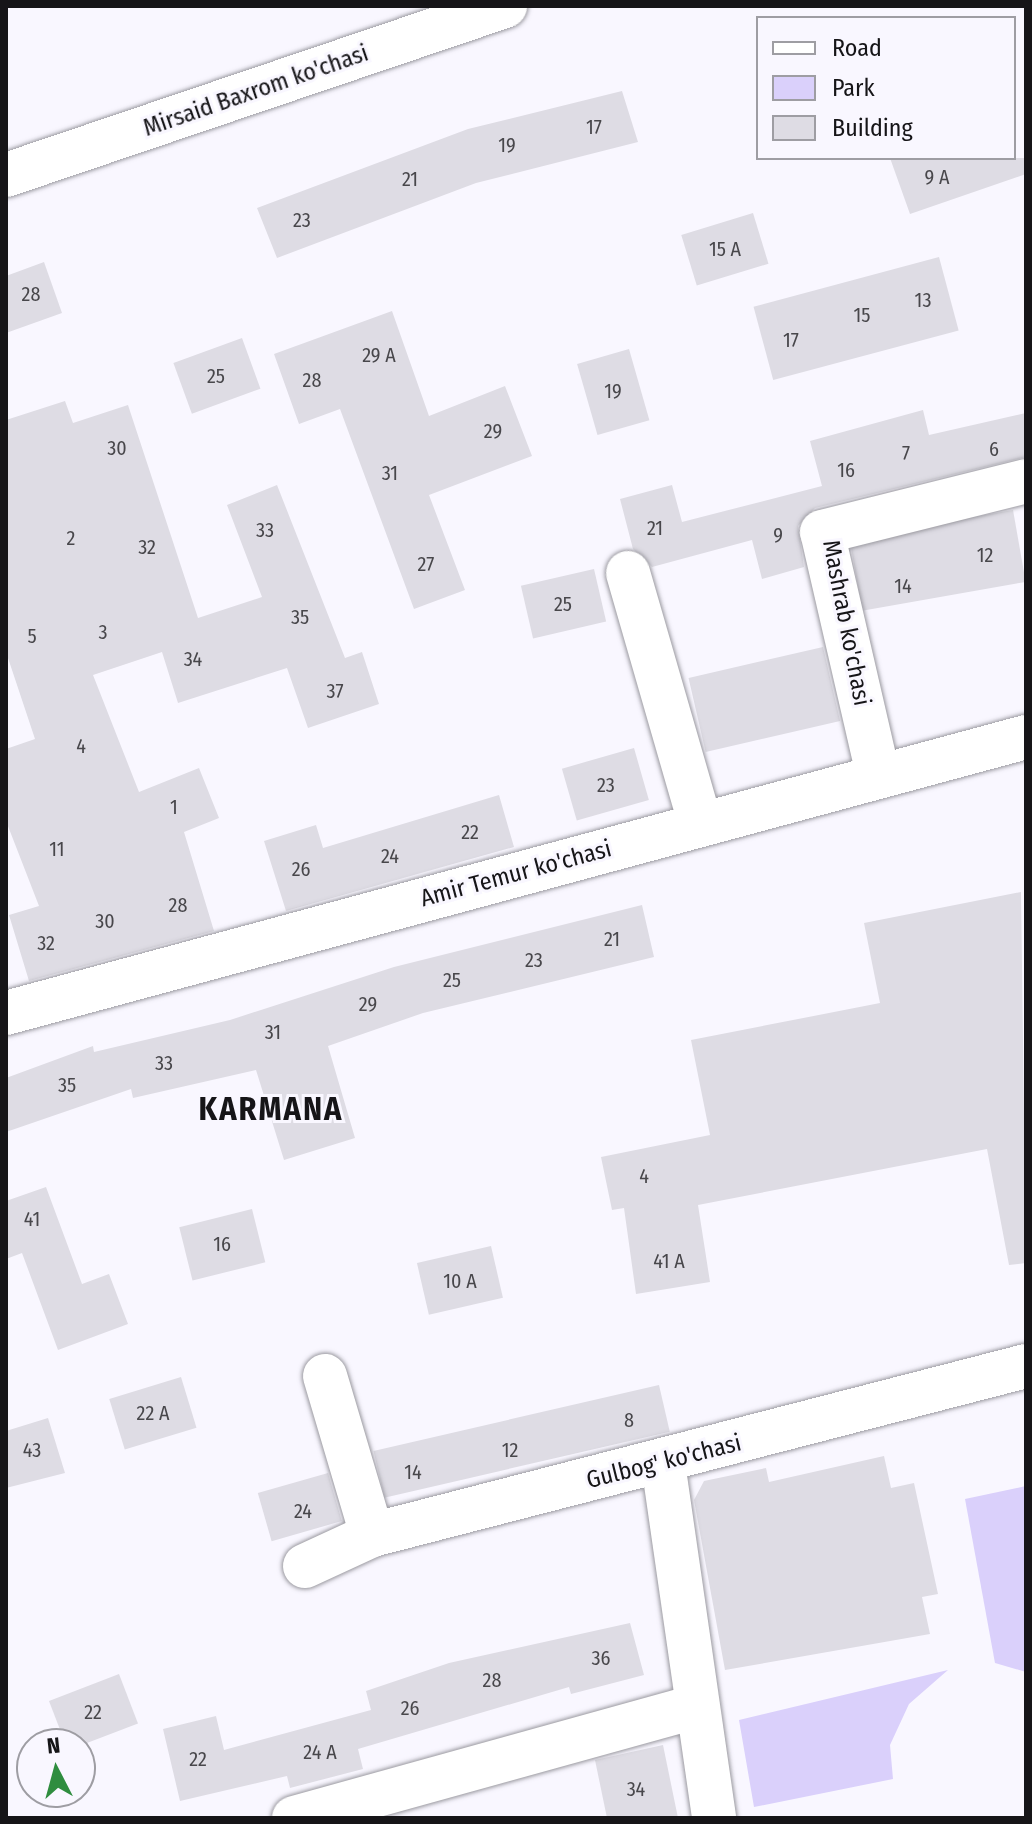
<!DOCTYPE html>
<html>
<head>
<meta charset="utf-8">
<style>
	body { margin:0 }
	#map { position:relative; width:1032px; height:1824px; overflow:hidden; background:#f9f7ff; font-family:"Fira Sans Condensed",sans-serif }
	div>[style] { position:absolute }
	.green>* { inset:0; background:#dad0fb }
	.building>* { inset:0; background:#dedce4; transform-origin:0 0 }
	.roads { filter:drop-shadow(0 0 2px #9b9aa1) drop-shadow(0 0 2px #9b9aa1) }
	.minor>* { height:44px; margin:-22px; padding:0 22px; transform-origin:22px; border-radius:22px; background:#fff }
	span { translate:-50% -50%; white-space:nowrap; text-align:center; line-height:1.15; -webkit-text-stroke:6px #f9f7ff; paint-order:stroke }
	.number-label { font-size:20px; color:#48474b }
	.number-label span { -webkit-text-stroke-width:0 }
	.street-label { font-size:24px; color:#161518 }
	.district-label { font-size:32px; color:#161518; font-weight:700; letter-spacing:2px }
	.frame { position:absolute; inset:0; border:8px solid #161518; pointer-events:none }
	.legend { position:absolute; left:756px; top:16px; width:260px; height:144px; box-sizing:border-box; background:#f9f7ff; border:2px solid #9e9da3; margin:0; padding:10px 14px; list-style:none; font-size:24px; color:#161518 }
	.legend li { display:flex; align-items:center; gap:16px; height:40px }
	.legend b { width:40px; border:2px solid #9e9da3 }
	.north { position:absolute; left:16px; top:1728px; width:80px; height:80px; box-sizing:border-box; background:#f9f7ff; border:2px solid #9e9da3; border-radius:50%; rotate:354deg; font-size:22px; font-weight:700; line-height:32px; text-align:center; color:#161518 }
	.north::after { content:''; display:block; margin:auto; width:28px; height:36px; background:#2f8d3f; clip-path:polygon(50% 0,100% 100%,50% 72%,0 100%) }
</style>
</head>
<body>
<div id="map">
	<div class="green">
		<div style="clip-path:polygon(1026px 1486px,1026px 1672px,995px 1663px,965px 1499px)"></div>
		<div style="clip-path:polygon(948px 1670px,909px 1704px,890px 1745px,893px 1779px,754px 1807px,739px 1720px)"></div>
	</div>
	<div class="building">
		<div style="clip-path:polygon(622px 91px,638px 142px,476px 183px,277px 258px,257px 208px,468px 129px)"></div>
		<div style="clip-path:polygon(890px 158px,1026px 158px,1026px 174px,910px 214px)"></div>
		<div style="left:753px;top:213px;width:53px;height:75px;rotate:73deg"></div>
		<div style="left:939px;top:257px;width:76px;height:192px;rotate:75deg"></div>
		<div style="clip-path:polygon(44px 262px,62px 313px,6px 333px,6px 276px)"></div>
		<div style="clip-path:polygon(392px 311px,429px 416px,505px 386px,532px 456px,429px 495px,465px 590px,414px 609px,340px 409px,299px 424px,274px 354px)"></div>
		<div style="left:242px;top:338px;width:54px;height:73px;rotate:70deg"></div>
		<div style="left:629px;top:349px;width:74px;height:54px;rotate:74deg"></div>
		<div style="clip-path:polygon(65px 401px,73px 423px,128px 405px,198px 618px,262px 597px,227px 505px,277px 485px,345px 658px,362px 652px,379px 704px,308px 728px,287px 668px,178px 703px,162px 652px,93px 675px,139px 792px,199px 768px,219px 818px,184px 832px,214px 931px,29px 981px,9px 915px,39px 906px,6px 821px,6px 749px,35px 739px,6px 652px,6px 420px)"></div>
		<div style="clip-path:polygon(923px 410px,929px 435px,1026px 413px,1026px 457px,815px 508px,798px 526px,804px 567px,762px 579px,752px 540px,652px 567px,633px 549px,620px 499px,672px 485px,682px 522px,822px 486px,810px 441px)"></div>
		<div style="left:1013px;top:510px;width:73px;height:166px;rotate:80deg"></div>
		<div style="left:594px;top:569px;width:54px;height:75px;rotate:77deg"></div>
		<div style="left:823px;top:647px;width:76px;height:138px;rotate:77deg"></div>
		<div style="left:634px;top:748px;width:54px;height:75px;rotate:74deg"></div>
		<div style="clip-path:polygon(499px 795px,514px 847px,286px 911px,264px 841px,316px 825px,323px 848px)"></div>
		<div style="clip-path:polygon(1021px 892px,1026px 1263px,1009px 1265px,987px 1149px,698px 1205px,710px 1282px,636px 1294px,624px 1208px,612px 1210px,601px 1157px,710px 1135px,691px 1040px,880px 1003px,864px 923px)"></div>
		<div style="clip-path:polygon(642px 905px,654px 957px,423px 1013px,328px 1046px,355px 1138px,284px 1160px,256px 1070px,133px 1098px,131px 1089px,6px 1132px,6px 1078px,93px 1046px,94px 1052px,230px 1020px,394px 967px)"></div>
		<div style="clip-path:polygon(46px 1187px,82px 1284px,109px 1274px,128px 1324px,58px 1350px,22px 1253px,6px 1259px,6px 1201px)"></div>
		<div style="left:252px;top:1209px;width:55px;height:75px;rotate:76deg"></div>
		<div style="left:491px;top:1246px;width:53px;height:76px;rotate:77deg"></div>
		<div style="left:181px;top:1377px;width:53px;height:75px;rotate:73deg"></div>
		<div style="left:659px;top:1385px;width:48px;height:293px;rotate:77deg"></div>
		<div style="clip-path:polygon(48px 1418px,65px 1473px,6px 1488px,6px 1431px)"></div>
		<div style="clip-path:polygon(884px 1456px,891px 1488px,914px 1483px,938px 1594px,922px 1597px,930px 1634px,725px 1670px,694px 1500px,704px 1481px,766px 1468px,769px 1482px)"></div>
		<div style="left:328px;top:1473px;width:50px;height:73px;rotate:74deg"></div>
		<div style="clip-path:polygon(630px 1623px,644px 1675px,571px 1694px,569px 1687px,358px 1749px,363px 1769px,290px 1788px,287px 1776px,180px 1801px,163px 1729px,216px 1716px,224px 1750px,371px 1710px,366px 1691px,449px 1663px)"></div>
		<div style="left:119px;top:1674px;width:53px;height:75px;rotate:69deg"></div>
		<div style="clip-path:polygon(663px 1745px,678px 1818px,607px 1818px,595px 1760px)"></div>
	</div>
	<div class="roads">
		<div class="minor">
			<div style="left:6px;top:175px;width:527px;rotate:-18.71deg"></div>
			<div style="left:628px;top:573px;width:260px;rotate:73.9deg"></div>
			<div style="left:878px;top:774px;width:248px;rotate:-103deg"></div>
			<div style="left:822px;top:532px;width:210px;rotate:-14deg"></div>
			<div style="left:6px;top:1013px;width:1057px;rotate:-15.14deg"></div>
			<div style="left:325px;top:1376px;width:166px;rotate:73.5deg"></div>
			<div style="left:663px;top:1463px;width:359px;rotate:81.8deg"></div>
			<div style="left:305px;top:1566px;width:74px;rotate:-24.8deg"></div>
			<div style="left:372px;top:1535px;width:675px;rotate:-14.49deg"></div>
			<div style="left:294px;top:1818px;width:414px;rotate:-15.5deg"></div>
		</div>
	</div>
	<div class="number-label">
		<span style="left:594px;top:127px">17</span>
		<span style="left:507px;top:145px">19</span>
		<span style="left:937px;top:177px">9 А</span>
		<span style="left:410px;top:179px">21</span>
		<span style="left:302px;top:220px">23</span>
		<span style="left:725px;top:249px">15 А</span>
		<span style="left:31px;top:294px">28</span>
		<span style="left:923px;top:300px">13</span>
		<span style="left:862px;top:315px">15</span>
		<span style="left:791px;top:340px">17</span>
		<span style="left:379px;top:355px">29 А</span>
		<span style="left:216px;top:376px">25</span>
		<span style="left:312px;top:380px">28</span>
		<span style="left:613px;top:391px">19</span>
		<span style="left:493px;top:431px">29</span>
		<span style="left:117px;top:448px">30</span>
		<span style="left:994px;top:449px">6</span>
		<span style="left:906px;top:453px">7</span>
		<span style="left:846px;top:470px">16</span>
		<span style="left:390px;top:473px">31</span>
		<span style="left:655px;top:528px">21</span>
		<span style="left:265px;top:530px">33</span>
		<span style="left:778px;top:535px">9</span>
		<span style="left:71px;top:538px">2</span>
		<span style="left:147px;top:547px">32</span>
		<span style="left:985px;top:555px">12</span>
		<span style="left:426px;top:564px">27</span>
		<span style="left:903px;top:586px">14</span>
		<span style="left:563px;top:604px">25</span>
		<span style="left:300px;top:617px">35</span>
		<span style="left:103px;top:632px">3</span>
		<span style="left:32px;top:636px">5</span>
		<span style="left:193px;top:659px">34</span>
		<span style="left:335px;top:691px">37</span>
		<span style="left:81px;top:746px">4</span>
		<span style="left:606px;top:785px">23</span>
		<span style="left:174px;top:807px">1</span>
		<span style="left:470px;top:832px">22</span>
		<span style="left:57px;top:849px">11</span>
		<span style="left:390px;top:856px">24</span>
		<span style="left:301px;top:869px">26</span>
		<span style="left:178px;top:905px">28</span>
		<span style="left:105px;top:921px">30</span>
		<span style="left:612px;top:939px">21</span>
		<span style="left:46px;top:943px">32</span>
		<span style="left:534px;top:960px">23</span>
		<span style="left:452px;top:980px">25</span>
		<span style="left:368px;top:1004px">29</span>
		<span style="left:273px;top:1032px">31</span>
		<span style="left:164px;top:1063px">33</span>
		<span style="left:67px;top:1085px">35</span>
		<span style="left:644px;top:1176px">4</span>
		<span style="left:32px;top:1219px">41</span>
		<span style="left:222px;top:1244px">16</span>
		<span style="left:669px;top:1261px">41 А</span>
		<span style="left:460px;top:1281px">10 А</span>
		<span style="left:153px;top:1413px">22 А</span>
		<span style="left:629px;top:1420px">8</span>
		<span style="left:32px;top:1450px">43</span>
		<span style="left:510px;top:1450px">12</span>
		<span style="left:413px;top:1472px">14</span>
		<span style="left:303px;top:1511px">24</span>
		<span style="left:601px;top:1658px">36</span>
		<span style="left:492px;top:1680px">28</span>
		<span style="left:410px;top:1708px">26</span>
		<span style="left:93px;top:1712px">22</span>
		<span style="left:320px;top:1752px">24 А</span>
		<span style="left:198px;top:1759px">22</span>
		<span style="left:636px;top:1789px">34</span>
	</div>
	<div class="street-label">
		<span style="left:256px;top:91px;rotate:-19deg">Mirsaid Baxrom ko'chasi</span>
		<span style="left:846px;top:623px;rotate:79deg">Mashrab ko'chasi</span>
		<span style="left:516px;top:874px;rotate:-15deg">Amir Temur ko'chasi</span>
		<span style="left:664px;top:1462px;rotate:-14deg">Gulbog' ko'chasi</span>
	</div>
	<div class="district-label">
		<span style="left:271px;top:1109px">KARMANA</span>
	</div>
	<div class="frame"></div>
	<ul class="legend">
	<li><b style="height:10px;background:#fff"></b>Road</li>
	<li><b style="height:22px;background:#dad0fb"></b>Park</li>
	<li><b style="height:22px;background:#dedce4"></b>Building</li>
	</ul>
	<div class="north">N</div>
</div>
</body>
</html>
